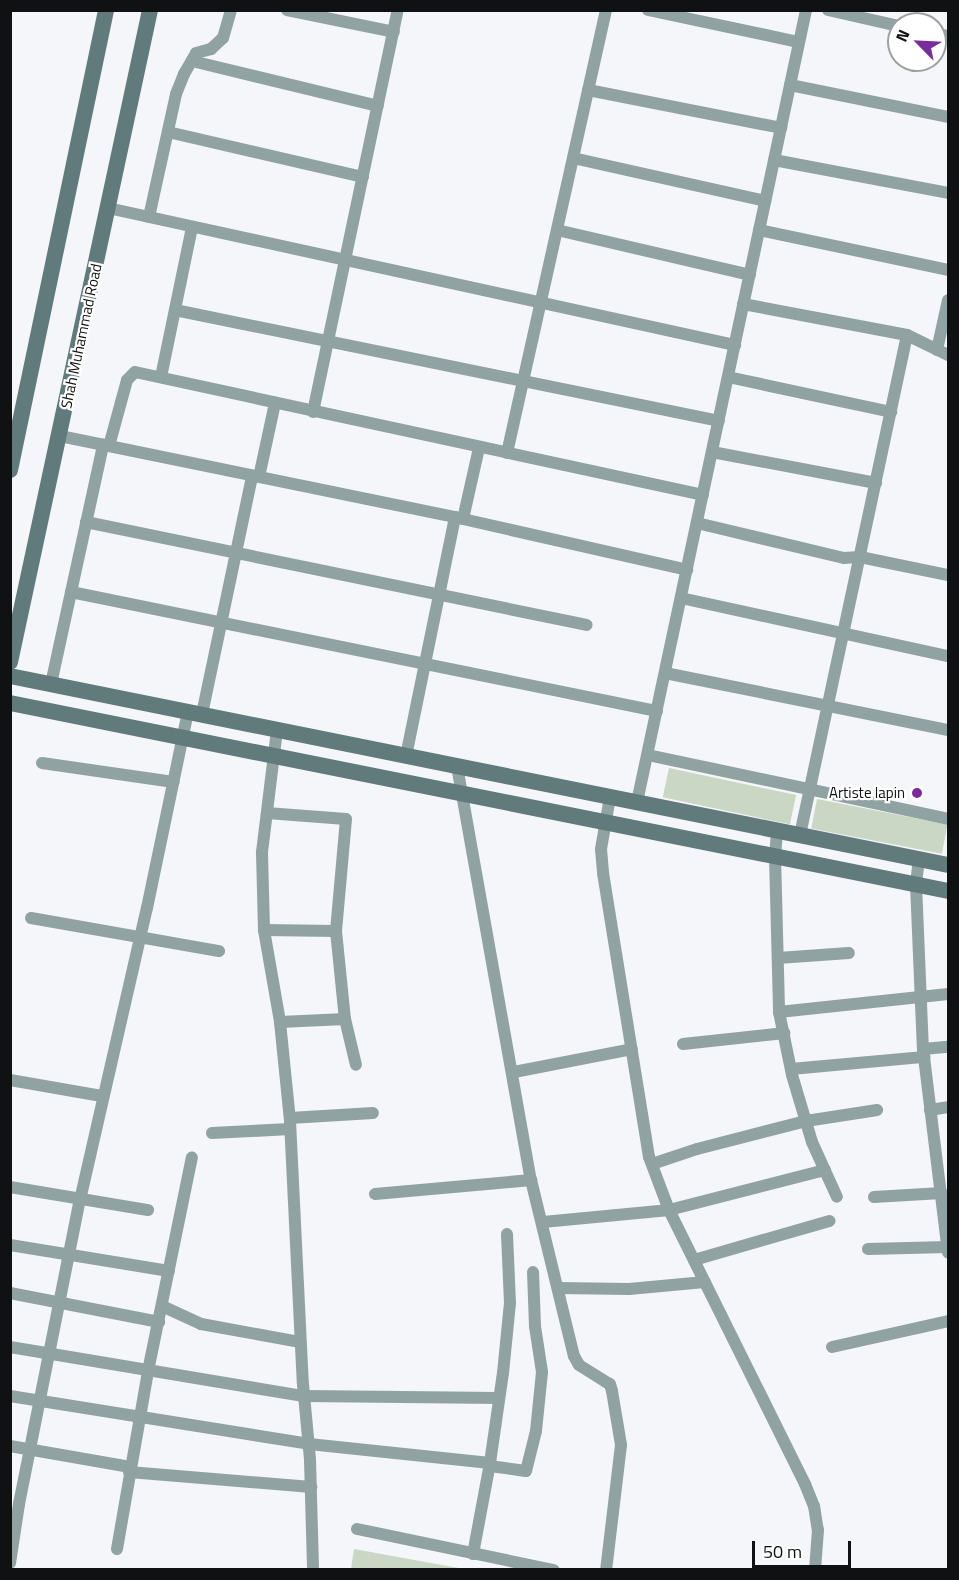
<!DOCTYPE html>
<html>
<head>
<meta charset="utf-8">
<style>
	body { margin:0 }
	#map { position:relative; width:959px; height:1580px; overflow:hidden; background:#f4f6f9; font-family:"Titillium Web",sans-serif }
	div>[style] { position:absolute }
	.green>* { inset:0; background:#cad7c4; transform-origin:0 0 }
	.street>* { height:12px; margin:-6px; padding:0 6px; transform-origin:6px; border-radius:6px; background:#91a2a3 }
	.secondary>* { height:16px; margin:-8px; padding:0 8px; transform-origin:8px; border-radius:8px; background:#617a7b }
	.dots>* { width:16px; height:16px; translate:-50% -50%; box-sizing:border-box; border:3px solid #fff; border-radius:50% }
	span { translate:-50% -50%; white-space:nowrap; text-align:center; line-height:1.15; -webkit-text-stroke:4.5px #fff; paint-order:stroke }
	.street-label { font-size:15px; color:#101112 }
	.poi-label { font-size:15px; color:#101112 }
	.right { translate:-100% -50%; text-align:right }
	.frame { position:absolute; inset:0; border:12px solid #101112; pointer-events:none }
	.north { position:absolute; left:887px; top:12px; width:60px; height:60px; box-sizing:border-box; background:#fff; border:2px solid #9fa0a0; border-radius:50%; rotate:294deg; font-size:16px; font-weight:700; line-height:24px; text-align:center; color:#101112 }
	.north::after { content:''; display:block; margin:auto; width:21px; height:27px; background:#792b9c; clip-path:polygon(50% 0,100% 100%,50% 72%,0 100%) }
	.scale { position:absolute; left:752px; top:1541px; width:99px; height:27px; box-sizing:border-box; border:3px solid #101112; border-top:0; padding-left:8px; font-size:18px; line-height:21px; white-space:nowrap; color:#101112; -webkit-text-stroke:4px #fff; paint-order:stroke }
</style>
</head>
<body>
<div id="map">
	<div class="green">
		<div style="left:669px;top:768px;width:130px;height:30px;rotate:12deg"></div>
		<div style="left:817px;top:799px;width:133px;height:30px;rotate:11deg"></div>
		<div style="clip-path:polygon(354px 1549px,464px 1569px,351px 1569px)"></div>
	</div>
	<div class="street">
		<div style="left:287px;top:10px;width:109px;rotate:11.6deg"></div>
		<div style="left:648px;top:10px;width:154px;rotate:12deg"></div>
		<div style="left:828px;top:10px;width:73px;rotate:12.7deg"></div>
		<div style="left:935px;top:34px;width:13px;rotate:9deg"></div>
		<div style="left:192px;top:61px;width:191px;rotate:13.6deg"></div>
		<div style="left:790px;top:85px;width:161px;rotate:11.4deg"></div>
		<div style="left:588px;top:90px;width:197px;rotate:11.1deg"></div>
		<div style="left:168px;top:132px;width:200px;rotate:13deg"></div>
		<div style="left:573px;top:158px;width:197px;rotate:12.6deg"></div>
		<div style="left:774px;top:160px;width:177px;rotate:10.7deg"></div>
		<div style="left:108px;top:208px;width:642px;rotate:12.33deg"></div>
		<div style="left:149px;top:217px;width:126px;rotate:-77.6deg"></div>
		<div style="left:176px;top:94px;width:22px;rotate:-68deg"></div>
		<div style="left:184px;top:74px;width:24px;rotate:-60deg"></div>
		<div style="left:196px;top:53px;width:16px;rotate:-15deg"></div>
		<div style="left:211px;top:49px;width:16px;rotate:-43deg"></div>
		<div style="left:223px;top:38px;width:29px;rotate:-74deg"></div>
		<div style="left:557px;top:230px;width:198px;rotate:13.1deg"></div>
		<div style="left:759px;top:230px;width:193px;rotate:11.9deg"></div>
		<div style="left:743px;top:304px;width:167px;rotate:10.7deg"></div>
		<div style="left:907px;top:335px;width:46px;rotate:26deg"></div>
		<div style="left:175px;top:310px;width:555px;rotate:11.53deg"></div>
		<div style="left:937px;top:350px;width:51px;rotate:-77.6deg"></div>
		<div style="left:161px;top:377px;width:153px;rotate:-78.3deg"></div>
		<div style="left:728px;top:377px;width:167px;rotate:12.1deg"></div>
		<div style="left:313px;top:412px;width:411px;rotate:-78.1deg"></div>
		<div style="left:60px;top:436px;width:411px;rotate:11.6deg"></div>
		<div style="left:463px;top:519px;width:230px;rotate:12.8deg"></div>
		<div style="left:109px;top:446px;width:68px;rotate:-74.7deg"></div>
		<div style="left:127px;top:380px;width:11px;rotate:-45deg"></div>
		<div style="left:135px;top:372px;width:581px;rotate:12.22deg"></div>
		<div style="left:712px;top:452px;width:167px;rotate:10.7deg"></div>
		<div style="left:507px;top:453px;width:454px;rotate:-77.4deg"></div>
		<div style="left:259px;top:477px;width:76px;rotate:-77.8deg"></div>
		<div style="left:463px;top:519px;width:73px;rotate:-77.3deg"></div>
		<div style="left:86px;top:522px;width:511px;rotate:11.62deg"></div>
		<div style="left:697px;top:523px;width:151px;rotate:13.4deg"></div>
		<div style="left:844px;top:558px;width:16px;rotate:-4deg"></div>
		<div style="left:860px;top:557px;width:90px;rotate:11.6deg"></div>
		<div style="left:71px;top:592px;width:598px;rotate:11.48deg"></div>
		<div style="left:681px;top:598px;width:273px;rotate:12.3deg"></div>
		<div style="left:665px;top:673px;width:289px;rotate:11.4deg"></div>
		<div style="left:51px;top:684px;width:245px;rotate:-77.7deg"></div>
		<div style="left:202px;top:714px;width:243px;rotate:-78.1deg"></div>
		<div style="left:277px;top:730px;width:124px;rotate:97deg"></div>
		<div style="left:262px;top:853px;width:77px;rotate:88.5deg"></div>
		<div style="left:264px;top:930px;width:93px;rotate:80.1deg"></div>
		<div style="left:280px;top:1022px;width:100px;rotate:84.2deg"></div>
		<div style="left:290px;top:1121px;width:263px;rotate:87.2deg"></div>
		<div style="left:303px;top:1384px;width:76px;rotate:84.7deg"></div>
		<div style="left:310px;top:1460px;width:110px;rotate:88.4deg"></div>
		<div style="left:648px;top:755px;width:307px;rotate:12deg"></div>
		<div style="left:406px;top:756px;width:244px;rotate:-78.4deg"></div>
		<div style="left:42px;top:763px;width:133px;rotate:8.2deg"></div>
		<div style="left:457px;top:766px;width:421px;rotate:79.9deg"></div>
		<div style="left:531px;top:1180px;width:181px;rotate:76.3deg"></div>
		<div style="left:574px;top:1356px;width:10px;rotate:61deg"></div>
		<div style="left:579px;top:1365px;width:36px;rotate:32deg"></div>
		<div style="left:610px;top:1384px;width:7px;rotate:74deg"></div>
		<div style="left:612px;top:1391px;width:55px;rotate:80.5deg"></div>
		<div style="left:621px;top:1445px;width:126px;rotate:96.8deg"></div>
		<div style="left:610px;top:797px;width:53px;rotate:99.8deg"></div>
		<div style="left:601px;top:849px;width:24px;rotate:85deg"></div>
		<div style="left:603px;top:873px;width:288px;rotate:80.8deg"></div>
		<div style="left:649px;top:1157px;width:57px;rotate:69.3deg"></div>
		<div style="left:669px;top:1210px;width:306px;rotate:63.6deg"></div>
		<div style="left:805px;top:1484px;width:24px;rotate:68deg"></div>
		<div style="left:814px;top:1506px;width:24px;rotate:81deg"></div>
		<div style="left:818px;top:1530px;width:40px;rotate:94.3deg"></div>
		<div style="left:637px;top:802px;width:810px;rotate:-77.95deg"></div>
		<div style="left:267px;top:813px;width:79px;rotate:4.3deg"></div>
		<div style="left:346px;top:819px;width:112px;rotate:95.1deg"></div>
		<div style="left:336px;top:931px;width:88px;rotate:84.2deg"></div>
		<div style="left:345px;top:1019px;width:47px;rotate:76.6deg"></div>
		<div style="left:777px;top:830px;width:26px;rotate:94deg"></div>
		<div style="left:775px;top:856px;width:156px;rotate:88.5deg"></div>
		<div style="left:779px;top:1012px;width:64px;rotate:78.3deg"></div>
		<div style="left:792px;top:1075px;width:70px;rotate:73.4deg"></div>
		<div style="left:812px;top:1142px;width:60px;rotate:65.6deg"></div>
		<div style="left:800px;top:835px;width:511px;rotate:-77.92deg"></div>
		<div style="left:919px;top:859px;width:25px;rotate:97deg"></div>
		<div style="left:916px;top:884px;width:165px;rotate:87.6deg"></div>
		<div style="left:923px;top:1049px;width:205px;rotate:83deg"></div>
		<div style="left:31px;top:918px;width:191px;rotate:10deg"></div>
		<div style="left:264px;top:930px;width:72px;rotate:0.8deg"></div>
		<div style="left:778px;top:958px;width:71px;rotate:-4deg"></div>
		<div style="left:779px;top:1012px;width:170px;rotate:-6.1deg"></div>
		<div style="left:280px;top:1022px;width:65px;rotate:-2.6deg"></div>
		<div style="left:683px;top:1044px;width:102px;rotate:-6.2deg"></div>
		<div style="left:923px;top:1049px;width:25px;rotate:-5deg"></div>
		<div style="left:791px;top:1069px;width:134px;rotate:-5.2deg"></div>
		<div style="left:514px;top:1072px;width:120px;rotate:-11deg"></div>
		<div style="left:10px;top:1080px;width:93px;rotate:9.9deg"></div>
		<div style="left:930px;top:1110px;width:18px;rotate:-9deg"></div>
		<div style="left:290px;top:1118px;width:83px;rotate:-3.4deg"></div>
		<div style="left:212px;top:1133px;width:78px;rotate:-2.9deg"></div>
		<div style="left:652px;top:1164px;width:47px;rotate:-18.4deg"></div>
		<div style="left:697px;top:1149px;width:113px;rotate:-14.4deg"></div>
		<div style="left:806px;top:1121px;width:72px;rotate:-8.8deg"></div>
		<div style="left:10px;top:1187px;width:140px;rotate:9.5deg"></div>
		<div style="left:375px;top:1194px;width:157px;rotate:-5.1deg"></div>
		<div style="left:874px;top:1197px;width:68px;rotate:-3.4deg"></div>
		<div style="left:543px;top:1222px;width:127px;rotate:-5.4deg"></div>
		<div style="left:669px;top:1210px;width:161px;rotate:-14.4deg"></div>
		<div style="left:10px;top:1245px;width:161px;rotate:9.3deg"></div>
		<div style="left:868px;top:1249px;width:80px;rotate:-1.4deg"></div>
		<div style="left:694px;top:1260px;width:141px;rotate:-16.1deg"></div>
		<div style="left:558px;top:1288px;width:71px;rotate:0.8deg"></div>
		<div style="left:629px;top:1289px;width:76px;rotate:-5.3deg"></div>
		<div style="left:10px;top:1293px;width:152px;rotate:11deg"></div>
		<div style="left:162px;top:1306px;width:43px;rotate:24.8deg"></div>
		<div style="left:201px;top:1324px;width:101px;rotate:10.3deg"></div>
		<div style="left:10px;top:1347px;width:298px;rotate:9.5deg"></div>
		<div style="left:304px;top:1396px;width:195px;rotate:0.6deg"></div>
		<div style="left:832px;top:1347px;width:119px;rotate:-12.6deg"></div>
		<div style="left:10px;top:1396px;width:303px;rotate:9.1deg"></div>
		<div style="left:309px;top:1444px;width:182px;rotate:6deg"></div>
		<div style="left:10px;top:1446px;width:122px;rotate:9.9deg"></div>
		<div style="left:490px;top:1466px;width:36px;rotate:8deg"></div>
		<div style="left:526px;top:1471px;width:41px;rotate:-76deg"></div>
		<div style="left:536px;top:1431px;width:59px;rotate:-84.2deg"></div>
		<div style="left:542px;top:1372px;width:47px;rotate:-98.7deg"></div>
		<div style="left:535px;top:1326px;width:54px;rotate:-92.1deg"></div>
		<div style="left:129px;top:1472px;width:183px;rotate:4.7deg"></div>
		<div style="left:357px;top:1529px;width:201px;rotate:11.8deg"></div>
		<div style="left:117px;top:1549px;width:181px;rotate:-80.1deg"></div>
		<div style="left:148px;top:1371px;width:218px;rotate:-78.4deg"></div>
		<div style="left:473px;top:1554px;width:93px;rotate:-79.4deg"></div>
		<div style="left:490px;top:1463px;width:91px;rotate:-81.8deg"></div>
		<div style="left:503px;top:1373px;width:70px;rotate:-84.3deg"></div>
		<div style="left:510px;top:1303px;width:69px;rotate:-92.5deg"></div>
		<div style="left:10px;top:1563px;width:60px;rotate:-81.3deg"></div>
		<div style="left:19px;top:1504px;width:310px;rotate:-78.7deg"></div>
		<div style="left:80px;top:1200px;width:300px;rotate:-77.1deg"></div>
		<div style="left:147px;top:908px;width:200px;rotate:-78.2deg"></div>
	</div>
	<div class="secondary">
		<div style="left:10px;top:470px;width:470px;rotate:-78.2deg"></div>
		<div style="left:10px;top:662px;width:667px;rotate:-77.88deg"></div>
		<div style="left:10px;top:676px;width:957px;rotate:11.39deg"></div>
		<div style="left:10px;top:703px;width:957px;rotate:11.33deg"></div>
	</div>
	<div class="dots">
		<div style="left:917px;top:793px;background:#792b9c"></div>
	</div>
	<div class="street-label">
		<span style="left:81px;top:336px;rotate:-78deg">Shah Muhammad Road</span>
	</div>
	<div class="poi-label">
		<span class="right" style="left:905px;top:793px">Artiste lapin</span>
	</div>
	<div class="frame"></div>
	<div class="north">N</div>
	<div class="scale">50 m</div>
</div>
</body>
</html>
